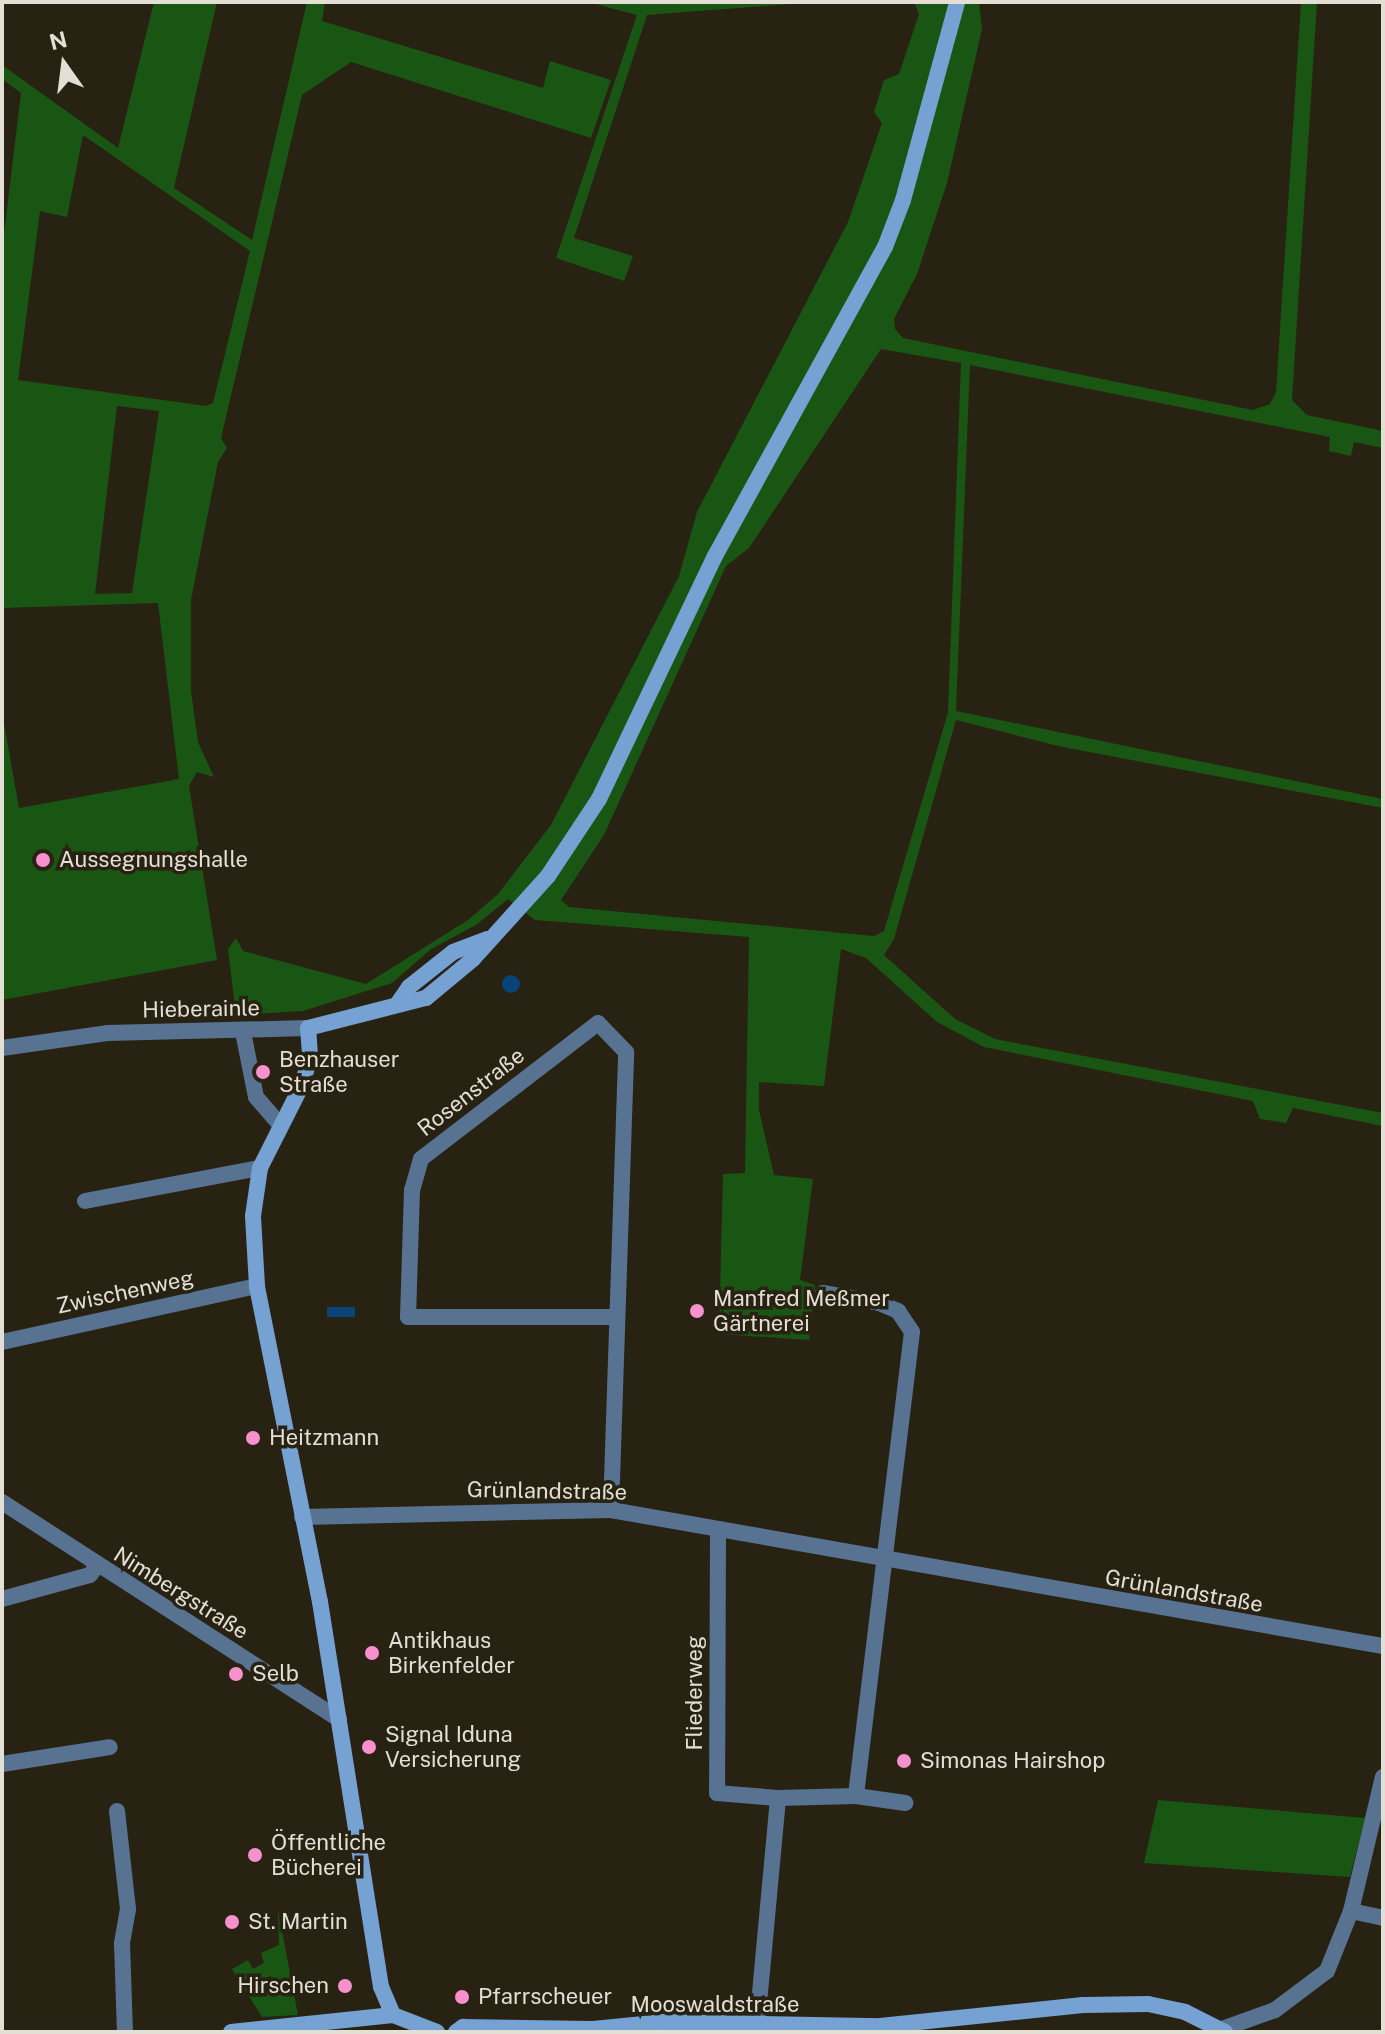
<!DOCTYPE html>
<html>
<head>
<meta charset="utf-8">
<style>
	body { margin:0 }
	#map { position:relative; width:1385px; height:2034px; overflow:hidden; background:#282212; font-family:"Public Sans",sans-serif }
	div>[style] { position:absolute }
	.green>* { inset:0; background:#195614 }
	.water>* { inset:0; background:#084477; transform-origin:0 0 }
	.round { border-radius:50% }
	.street>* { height:16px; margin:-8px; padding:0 8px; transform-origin:8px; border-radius:8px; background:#587392 }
	.secondary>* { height:16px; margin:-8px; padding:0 8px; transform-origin:8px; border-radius:8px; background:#75a1d3 }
	.dots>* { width:22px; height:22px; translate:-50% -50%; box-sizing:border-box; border:4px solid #282212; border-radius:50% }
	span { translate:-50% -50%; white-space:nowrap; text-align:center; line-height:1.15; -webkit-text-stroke:7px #282212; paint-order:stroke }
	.poi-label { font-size:22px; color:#e3dfd4 }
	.left { translate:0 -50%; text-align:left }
	.right { translate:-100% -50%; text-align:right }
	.street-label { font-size:22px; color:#e3dfd4 }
	.frame { position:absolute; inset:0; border:4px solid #e3dfd4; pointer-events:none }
	.north { position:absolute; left:24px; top:24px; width:80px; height:80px; -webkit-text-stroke:6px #282212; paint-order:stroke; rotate:346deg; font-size:22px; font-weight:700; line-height:32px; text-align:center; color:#e3dfd4 }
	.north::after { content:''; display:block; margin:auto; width:28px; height:36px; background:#e3dfd4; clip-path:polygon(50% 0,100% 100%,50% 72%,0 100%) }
</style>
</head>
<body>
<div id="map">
	<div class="green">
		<div style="clip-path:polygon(evenodd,154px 2px,217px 2px,174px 188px,252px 240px,307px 2px,325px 2px,322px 21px,543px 88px,550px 61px,611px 80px,591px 138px,351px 62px,302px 95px,221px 438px,227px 448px,218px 462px,191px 600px,191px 691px,198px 742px,214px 777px,197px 772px,189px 786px,217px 960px,2px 1000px,2px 712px,19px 808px,179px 779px,158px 603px,2px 608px,2px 250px,21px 93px,2px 79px,2px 65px,118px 148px,154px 2px,83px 135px,250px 251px,213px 403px,206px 406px,18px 380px,40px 211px,67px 217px,83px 135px,154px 2px,117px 406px,159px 411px,132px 593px,95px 594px,117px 406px)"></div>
		<div style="clip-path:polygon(588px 2px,818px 2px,647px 15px,574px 238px,633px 256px,624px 281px,556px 258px,637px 15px)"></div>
		<div style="clip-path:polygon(evenodd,914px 2px,979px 2px,982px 29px,947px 183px,917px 274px,894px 319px,895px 329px,903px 338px,1253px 410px,1270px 404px,1276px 392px,1301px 2px,1317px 2px,1292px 400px,1307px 415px,1383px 431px,1383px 448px,1354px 442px,1351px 456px,1329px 451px,1330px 437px,970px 365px,956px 711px,1383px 799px,1383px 808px,1058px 746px,956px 720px,894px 939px,884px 955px,955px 1019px,995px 1039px,1383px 1113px,1383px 1126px,1293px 1108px,1286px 1123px,1260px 1119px,1253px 1101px,984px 1047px,937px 1022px,866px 958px,841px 949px,824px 1086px,759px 1082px,759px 1110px,774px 1175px,813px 1179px,800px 1280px,815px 1285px,809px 1340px,719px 1334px,723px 1174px,745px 1173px,749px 937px,535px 920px,508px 899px,476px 925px,431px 949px,392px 983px,303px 1011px,236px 1015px,228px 949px,236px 938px,243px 951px,366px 984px,468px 920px,498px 894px,551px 825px,679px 576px,697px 512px,848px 222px,882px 123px,874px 112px,884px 80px,899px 74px,919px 14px,914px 2px,881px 349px,961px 363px,948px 712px,884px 931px,874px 936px,569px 907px,561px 900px,604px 835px,726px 566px,749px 548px,881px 349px)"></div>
		<div style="clip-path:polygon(1158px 1800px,1365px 1818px,1350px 1877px,1144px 1863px)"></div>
		<div style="clip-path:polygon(278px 1910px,298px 2015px,262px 2017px,232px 1969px,248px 1960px,253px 1969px,264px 1963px,261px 1953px,279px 1945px)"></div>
	</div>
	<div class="water">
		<div class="round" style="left:502px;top:975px;width:18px;height:18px"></div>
		<div style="left:327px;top:1307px;width:28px;height:10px"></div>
	</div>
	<div class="street">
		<div style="left:243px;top:1032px;width:66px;rotate:78.7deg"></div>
		<div style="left:256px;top:1097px;width:37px;rotate:49deg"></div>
		<div style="left:2px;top:1048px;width:106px;rotate:-8.1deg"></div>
		<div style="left:107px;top:1033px;width:201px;rotate:-1.4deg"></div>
		<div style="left:85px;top:1201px;width:178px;rotate:-10.7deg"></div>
		<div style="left:823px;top:1293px;width:57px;rotate:10.1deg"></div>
		<div style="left:879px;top:1303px;width:21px;rotate:23deg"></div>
		<div style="left:898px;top:1311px;width:25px;rotate:56deg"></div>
		<div style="left:912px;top:1332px;width:467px;rotate:96.9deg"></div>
		<div style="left:2px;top:1342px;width:261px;rotate:-12.4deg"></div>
		<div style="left:2px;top:1502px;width:401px;rotate:32.8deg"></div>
		<div style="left:611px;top:1510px;width:458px;rotate:-88.1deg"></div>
		<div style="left:626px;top:1052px;width:40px;rotate:-134deg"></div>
		<div style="left:598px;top:1023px;width:223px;rotate:142.5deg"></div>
		<div style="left:421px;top:1159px;width:32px;rotate:106deg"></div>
		<div style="left:412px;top:1190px;width:127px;rotate:91.8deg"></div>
		<div style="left:408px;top:1317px;width:209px"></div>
		<div style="left:302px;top:1517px;width:309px;rotate:-1.3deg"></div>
		<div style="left:611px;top:1510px;width:784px;rotate:9.99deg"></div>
		<div style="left:718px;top:1531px;width:262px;rotate:90.2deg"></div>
		<div style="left:717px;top:1793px;width:61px;rotate:4.7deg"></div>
		<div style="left:2px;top:1599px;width:91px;rotate:-15.3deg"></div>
		<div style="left:90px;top:1575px;width:10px;rotate:-53deg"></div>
		<div style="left:2px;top:1764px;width:109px;rotate:-8.9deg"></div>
		<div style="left:117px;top:1811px;width:99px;rotate:83.6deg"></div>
		<div style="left:128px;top:1909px;width:35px;rotate:100deg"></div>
		<div style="left:122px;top:1943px;width:89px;rotate:88.1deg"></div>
		<div style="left:1351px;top:1911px;width:33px;rotate:12deg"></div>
		<div style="left:757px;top:2025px;width:228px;rotate:-84.7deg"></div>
		<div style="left:778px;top:1798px;width:78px;rotate:-1.5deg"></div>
		<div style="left:856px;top:1796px;width:50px;rotate:8deg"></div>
		<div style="left:1222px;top:2029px;width:56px;rotate:-19.7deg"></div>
		<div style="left:1275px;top:2010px;width:65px;rotate:-36.9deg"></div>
		<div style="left:1327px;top:1971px;width:65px;rotate:-68.2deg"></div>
		<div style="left:1351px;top:1911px;width:138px;rotate:-76.6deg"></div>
	</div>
	<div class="secondary">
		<div style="left:398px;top:1003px;width:19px;rotate:-55deg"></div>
		<div style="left:409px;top:987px;width:56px;rotate:-38.5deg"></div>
		<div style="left:453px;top:952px;width:36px;rotate:-21deg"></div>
		<div style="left:231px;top:2032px;width:163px;rotate:-6deg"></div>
		<div style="left:437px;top:2032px;width:47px;rotate:-158.9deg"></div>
		<div style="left:393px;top:2015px;width:30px;rotate:-113deg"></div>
		<div style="left:381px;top:1987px;width:390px;rotate:-99deg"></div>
		<div style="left:320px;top:1602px;width:322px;rotate:-101.3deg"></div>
		<div style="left:257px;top:1286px;width:70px;rotate:-93.3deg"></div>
		<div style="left:253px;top:1216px;width:49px;rotate:-81.7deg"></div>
		<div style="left:260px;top:1168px;width:95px;rotate:-63.2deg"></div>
		<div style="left:303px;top:1083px;width:29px;rotate:-76deg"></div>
		<div style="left:310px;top:1055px;width:27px;rotate:-94deg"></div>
		<div style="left:308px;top:1028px;width:122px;rotate:-14.3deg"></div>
		<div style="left:426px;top:998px;width:61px;rotate:-39.7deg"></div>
		<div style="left:473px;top:959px;width:112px;rotate:-47.9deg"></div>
		<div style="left:548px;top:876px;width:92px;rotate:-56.5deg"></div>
		<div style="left:599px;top:799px;width:269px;rotate:-64.5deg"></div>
		<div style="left:715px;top:556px;width:353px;rotate:-61.2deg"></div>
		<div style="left:885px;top:247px;width:50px;rotate:-69deg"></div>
		<div style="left:903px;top:200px;width:205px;rotate:-74.7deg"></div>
		<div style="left:456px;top:2032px;width:9px;rotate:-36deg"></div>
		<div style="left:463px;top:2027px;width:130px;rotate:0.9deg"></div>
		<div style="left:593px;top:2029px;width:71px;rotate:-5.6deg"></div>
		<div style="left:664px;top:2022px;width:216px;rotate:1.1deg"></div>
		<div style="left:880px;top:2026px;width:204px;rotate:-5.9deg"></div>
		<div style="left:1083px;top:2005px;width:65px;rotate:-0.9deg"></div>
		<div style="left:1148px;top:2004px;width:38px;rotate:12deg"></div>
		<div style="left:1185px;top:2012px;width:45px;rotate:26.6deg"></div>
	</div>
	<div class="dots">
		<div style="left:43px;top:860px;background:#f790cd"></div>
		<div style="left:263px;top:1072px;background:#f790cd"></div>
		<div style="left:697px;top:1311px;background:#f790cd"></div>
		<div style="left:253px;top:1438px;background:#f790cd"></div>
		<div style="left:372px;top:1653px;background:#f790cd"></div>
		<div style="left:236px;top:1674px;background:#f790cd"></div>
		<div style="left:369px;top:1747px;background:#f790cd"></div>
		<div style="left:904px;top:1761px;background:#f790cd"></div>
		<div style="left:255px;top:1855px;background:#f790cd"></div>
		<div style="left:232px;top:1922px;background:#f790cd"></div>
		<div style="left:345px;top:1986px;background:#f790cd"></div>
		<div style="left:462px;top:1997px;background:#f790cd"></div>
	</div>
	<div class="poi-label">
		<span class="left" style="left:59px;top:860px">Aussegnungshalle</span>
		<span class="left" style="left:279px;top:1072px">Benzhauser<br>Straße</span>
		<span class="left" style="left:713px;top:1311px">Manfred Meßmer<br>Gärtnerei</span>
		<span class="left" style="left:269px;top:1438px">Heitzmann</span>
		<span class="left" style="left:388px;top:1653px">Antikhaus<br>Birkenfelder</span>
		<span class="left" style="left:252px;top:1674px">Selb</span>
		<span class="left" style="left:385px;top:1747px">Signal Iduna<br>Versicherung</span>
		<span class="left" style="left:920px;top:1761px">Simonas Hairshop</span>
		<span class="left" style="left:271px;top:1855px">Öffentliche<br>Bücherei</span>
		<span class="left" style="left:248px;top:1922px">St. Martin</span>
		<span class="right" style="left:329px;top:1986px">Hirschen</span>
		<span class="left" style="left:478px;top:1997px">Pfarrscheuer</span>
	</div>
	<div class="street-label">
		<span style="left:201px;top:1009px;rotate:-1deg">Hieberainle</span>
		<span style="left:471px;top:1092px;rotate:-38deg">Rosenstraße</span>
		<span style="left:125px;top:1292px;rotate:-12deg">Zwischenweg</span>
		<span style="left:547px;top:1491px;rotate:1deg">Grünlandstraße</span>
		<span style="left:1184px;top:1591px;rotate:10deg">Grünlandstraße</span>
		<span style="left:181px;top:1593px;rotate:32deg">Nimbergstraße</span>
		<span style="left:695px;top:1693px;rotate:-90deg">Fliederweg</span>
		<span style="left:715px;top:2005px">Mooswaldstraße</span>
	</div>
	<div class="frame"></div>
	<div class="north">N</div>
</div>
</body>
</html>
